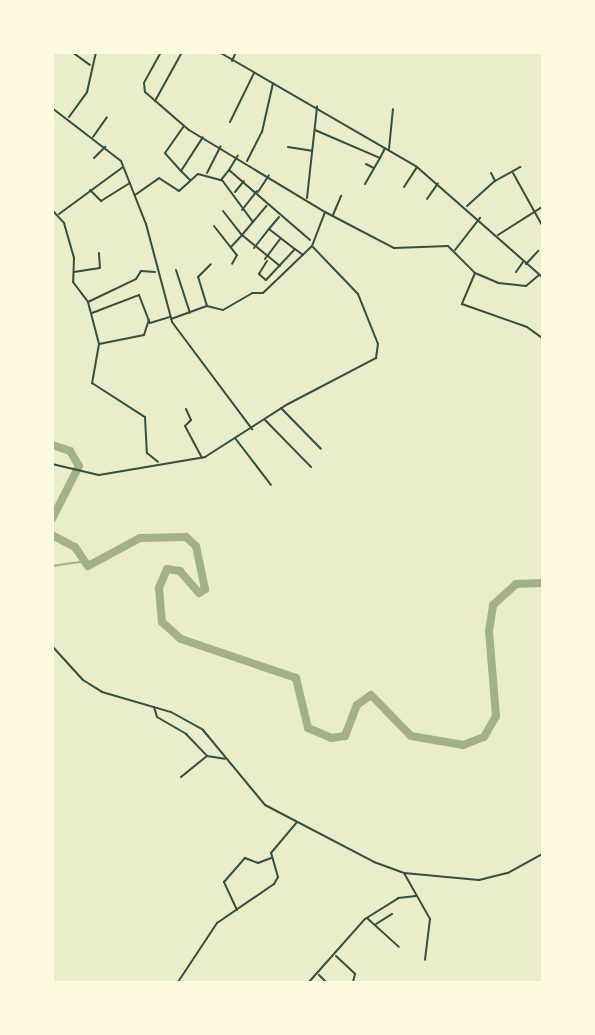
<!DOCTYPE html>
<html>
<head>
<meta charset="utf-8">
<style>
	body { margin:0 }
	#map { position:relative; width:595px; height:1035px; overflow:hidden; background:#e9edc9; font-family:"Source Serif 4",serif }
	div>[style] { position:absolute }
	.stream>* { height:1.5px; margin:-0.75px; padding:0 0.75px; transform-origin:0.75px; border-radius:0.75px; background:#a3b18a }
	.river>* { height:8px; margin:-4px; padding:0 4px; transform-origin:4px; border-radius:4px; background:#a3b18a }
	.minor>* { height:2px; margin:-1px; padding:0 1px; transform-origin:1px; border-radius:1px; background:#344e41 }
	.tertiary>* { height:2px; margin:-1px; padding:0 1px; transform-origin:1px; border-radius:1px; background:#344e41 }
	span { translate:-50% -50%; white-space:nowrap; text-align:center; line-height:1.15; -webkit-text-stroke:4.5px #fefae0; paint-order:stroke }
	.frame { position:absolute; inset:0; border:54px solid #fefae0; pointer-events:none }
</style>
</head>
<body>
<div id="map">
	<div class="stream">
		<div style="left:52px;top:566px;width:30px;rotate:-8deg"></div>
	</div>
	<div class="river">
		<div style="left:52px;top:445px;width:19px;rotate:18deg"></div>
		<div style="left:70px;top:451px;width:17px;rotate:59deg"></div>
		<div style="left:79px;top:466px;width:59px;rotate:117deg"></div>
		<div style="left:52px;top:535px;width:26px;rotate:28deg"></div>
		<div style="left:75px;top:547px;width:23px;rotate:56deg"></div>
		<div style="left:88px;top:566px;width:59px;rotate:-28.3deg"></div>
		<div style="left:140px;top:538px;width:46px;rotate:-1.2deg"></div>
		<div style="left:186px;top:537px;width:13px;rotate:42deg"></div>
		<div style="left:196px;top:546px;width:44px;rotate:78.2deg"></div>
		<div style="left:205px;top:589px;width:7px;rotate:146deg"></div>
		<div style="left:199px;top:593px;width:29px;rotate:-131deg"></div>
		<div style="left:180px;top:571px;width:13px;rotate:-171deg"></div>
		<div style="left:167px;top:569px;width:21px;rotate:113deg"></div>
		<div style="left:159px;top:588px;width:34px;rotate:85deg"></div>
		<div style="left:162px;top:622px;width:25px;rotate:42deg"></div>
		<div style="left:181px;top:639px;width:121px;rotate:18.7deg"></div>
		<div style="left:296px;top:678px;width:51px;rotate:76.5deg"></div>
		<div style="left:308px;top:728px;width:25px;rotate:23deg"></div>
		<div style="left:331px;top:738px;width:14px;rotate:-8deg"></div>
		<div style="left:345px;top:736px;width:33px;rotate:-69deg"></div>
		<div style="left:357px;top:705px;width:17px;rotate:-36deg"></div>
		<div style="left:371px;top:695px;width:57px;rotate:45.7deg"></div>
		<div style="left:411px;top:736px;width:53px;rotate:9.8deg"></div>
		<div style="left:463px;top:745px;width:22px;rotate:-21deg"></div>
		<div style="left:484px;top:737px;width:24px;rotate:-60deg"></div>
		<div style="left:496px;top:716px;width:85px;rotate:-94.7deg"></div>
		<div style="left:489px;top:631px;width:26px;rotate:-81deg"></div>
		<div style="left:493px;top:605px;width:31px;rotate:-42deg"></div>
		<div style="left:516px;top:584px;width:26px;rotate:-2deg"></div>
	</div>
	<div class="minor">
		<div style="left:72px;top:52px;width:22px;rotate:36deg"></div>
		<div style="left:161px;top:52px;width:35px;rotate:119deg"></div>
		<div style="left:144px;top:83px;width:9px;rotate:84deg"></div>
		<div style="left:145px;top:92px;width:58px;rotate:40.8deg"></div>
		<div style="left:189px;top:130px;width:159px;rotate:31.1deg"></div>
		<div style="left:325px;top:212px;width:78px;rotate:27.6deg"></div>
		<div style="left:394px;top:248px;width:54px;rotate:-2.1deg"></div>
		<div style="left:448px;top:246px;width:38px;rotate:45deg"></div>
		<div style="left:475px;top:273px;width:25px;rotate:23deg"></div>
		<div style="left:498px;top:283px;width:28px;rotate:6deg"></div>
		<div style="left:526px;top:286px;width:17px;rotate:-40deg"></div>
		<div style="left:219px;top:52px;width:229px;rotate:30.1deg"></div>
		<div style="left:417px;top:167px;width:167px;rotate:41.3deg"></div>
		<div style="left:232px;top:61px;width:10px;rotate:-66deg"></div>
		<div style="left:155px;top:101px;width:56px;rotate:-61.1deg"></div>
		<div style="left:52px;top:108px;width:87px;rotate:37.5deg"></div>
		<div style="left:121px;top:161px;width:68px;rotate:68.4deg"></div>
		<div style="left:146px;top:224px;width:101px;rotate:75.1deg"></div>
		<div style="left:172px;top:322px;width:134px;rotate:53.2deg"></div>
		<div style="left:69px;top:117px;width:31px;rotate:-54deg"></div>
		<div style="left:87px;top:92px;width:41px;rotate:-77.3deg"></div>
		<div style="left:230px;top:122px;width:55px;rotate:-63.9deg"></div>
		<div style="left:315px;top:130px;width:71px;rotate:23.3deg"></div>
		<div style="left:380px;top:158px;width:11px;rotate:-63deg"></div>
		<div style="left:93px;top:137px;width:24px;rotate:-55deg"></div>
		<div style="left:288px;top:147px;width:24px;rotate:9deg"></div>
		<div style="left:389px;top:149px;width:40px;rotate:-84.3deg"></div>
		<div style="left:94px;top:158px;width:16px;rotate:-45deg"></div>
		<div style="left:247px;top:161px;width:33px;rotate:-63deg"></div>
		<div style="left:262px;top:132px;width:50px;rotate:-77.3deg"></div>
		<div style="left:366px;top:164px;width:9px;rotate:27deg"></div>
		<div style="left:229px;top:170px;width:17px;rotate:-59deg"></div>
		<div style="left:181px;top:171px;width:24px;rotate:-132deg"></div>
		<div style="left:165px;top:153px;width:33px;rotate:-55deg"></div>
		<div style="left:207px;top:173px;width:30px;rotate:-63deg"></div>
		<div style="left:491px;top:173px;width:9px;rotate:63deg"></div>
		<div style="left:513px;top:173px;width:60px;rotate:60.9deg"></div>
		<div style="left:190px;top:180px;width:13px;rotate:-135deg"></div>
		<div style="left:181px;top:171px;width:40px;rotate:-57.1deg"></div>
		<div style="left:222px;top:180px;width:52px;rotate:53.6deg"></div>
		<div style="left:365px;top:184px;width:30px;rotate:-60deg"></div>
		<div style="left:404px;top:187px;width:24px;rotate:-57deg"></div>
		<div style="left:90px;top:190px;width:16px;rotate:45deg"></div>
		<div style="left:101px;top:201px;width:34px;rotate:-32deg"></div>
		<div style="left:235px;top:192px;width:14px;rotate:-51deg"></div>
		<div style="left:258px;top:192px;width:20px;rotate:-57deg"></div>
		<div style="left:135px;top:195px;width:29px;rotate:-35deg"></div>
		<div style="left:159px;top:178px;width:24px;rotate:33deg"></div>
		<div style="left:179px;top:191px;width:25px;rotate:-42deg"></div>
		<div style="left:198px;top:174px;width:24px;rotate:15deg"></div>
		<div style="left:221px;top:180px;width:13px;rotate:-51deg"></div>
		<div style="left:229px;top:170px;width:107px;rotate:40.8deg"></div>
		<div style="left:307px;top:198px;width:92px;rotate:-83.7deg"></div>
		<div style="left:427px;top:199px;width:19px;rotate:-55deg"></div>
		<div style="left:467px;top:206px;width:38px;rotate:-42deg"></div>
		<div style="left:495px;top:181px;width:29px;rotate:-29deg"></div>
		<div style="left:52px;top:210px;width:18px;rotate:47deg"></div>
		<div style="left:64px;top:223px;width:36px;rotate:74deg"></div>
		<div style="left:74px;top:258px;width:24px;rotate:92deg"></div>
		<div style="left:73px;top:282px;width:25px;rotate:53deg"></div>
		<div style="left:88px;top:302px;width:43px;rotate:75.3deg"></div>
		<div style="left:99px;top:344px;width:40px;rotate:100deg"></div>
		<div style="left:92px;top:383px;width:63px;rotate:32.7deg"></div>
		<div style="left:145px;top:417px;width:36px;rotate:87deg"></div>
		<div style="left:147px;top:453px;width:14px;rotate:39deg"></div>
		<div style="left:242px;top:210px;width:24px;rotate:-52deg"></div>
		<div style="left:223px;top:211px;width:31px;rotate:52deg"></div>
		<div style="left:242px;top:235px;width:38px;rotate:-50deg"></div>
		<div style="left:59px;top:214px;width:79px;rotate:-36.3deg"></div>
		<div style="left:333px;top:215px;width:21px;rotate:-67deg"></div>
		<div style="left:279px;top:217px;width:16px;rotate:130deg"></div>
		<div style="left:269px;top:229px;width:33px;rotate:38deg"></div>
		<div style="left:214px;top:226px;width:37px;rotate:52deg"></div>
		<div style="left:237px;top:255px;width:10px;rotate:119deg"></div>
		<div style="left:498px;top:235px;width:52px;rotate:-32.5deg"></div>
		<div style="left:231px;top:247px;width:16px;rotate:-47deg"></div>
		<div style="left:242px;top:235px;width:49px;rotate:39.2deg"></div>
		<div style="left:254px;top:248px;width:24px;rotate:-52deg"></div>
		<div style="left:455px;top:250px;width:41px;rotate:-52deg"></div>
		<div style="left:265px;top:259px;width:26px;rotate:-53deg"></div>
		<div style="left:267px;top:261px;width:15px;rotate:122deg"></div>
		<div style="left:259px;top:274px;width:9px;rotate:41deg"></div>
		<div style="left:266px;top:280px;width:42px;rotate:-46.9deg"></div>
		<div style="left:295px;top:249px;width:10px;rotate:37deg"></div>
		<div style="left:526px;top:264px;width:18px;rotate:-47deg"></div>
		<div style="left:176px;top:270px;width:45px;rotate:72deg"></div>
		<div style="left:74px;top:272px;width:26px;rotate:-9deg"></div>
		<div style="left:100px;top:268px;width:15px;rotate:-94deg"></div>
		<div style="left:516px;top:272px;width:12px;rotate:-55deg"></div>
		<div style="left:475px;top:273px;width:34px;rotate:113deg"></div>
		<div style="left:462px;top:304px;width:69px;rotate:19.5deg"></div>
		<div style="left:527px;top:327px;width:19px;rotate:36deg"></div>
		<div style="left:88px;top:302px;width:53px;rotate:-25.6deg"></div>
		<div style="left:136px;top:279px;width:9px;rotate:-58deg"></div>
		<div style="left:141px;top:271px;width:14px;rotate:4deg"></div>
		<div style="left:207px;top:306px;width:16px;rotate:14deg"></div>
		<div style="left:223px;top:310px;width:34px;rotate:-30deg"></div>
		<div style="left:252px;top:293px;width:11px"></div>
		<div style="left:263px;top:293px;width:68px;rotate:-43.8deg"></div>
		<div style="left:92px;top:313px;width:50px;rotate:-21deg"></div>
		<div style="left:139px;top:295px;width:30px;rotate:69deg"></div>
		<div style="left:150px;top:323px;width:21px;rotate:-17deg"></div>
		<div style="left:171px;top:319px;width:38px;rotate:-20deg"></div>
		<div style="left:207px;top:306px;width:30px;rotate:-107deg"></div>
		<div style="left:198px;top:277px;width:18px;rotate:-45deg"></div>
		<div style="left:99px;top:344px;width:46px;rotate:-11.3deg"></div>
		<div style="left:144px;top:335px;width:16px;rotate:-72deg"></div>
		<div style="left:281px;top:408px;width:57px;rotate:45.7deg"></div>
		<div style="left:186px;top:409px;width:12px;rotate:66deg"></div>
		<div style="left:191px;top:420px;width:8px;rotate:135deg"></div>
		<div style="left:185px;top:426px;width:36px;rotate:62deg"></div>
		<div style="left:265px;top:420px;width:66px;rotate:45.6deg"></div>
		<div style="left:235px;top:438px;width:59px;rotate:52.5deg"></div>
		<div style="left:52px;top:464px;width:48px;rotate:13.2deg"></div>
		<div style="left:99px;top:475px;width:108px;rotate:-9.6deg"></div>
		<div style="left:205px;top:457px;width:98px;rotate:-32.6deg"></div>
		<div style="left:288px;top:404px;width:99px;rotate:-27.6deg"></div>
		<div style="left:376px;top:358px;width:14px;rotate:-82deg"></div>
		<div style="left:378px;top:344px;width:54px;rotate:-111.8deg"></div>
		<div style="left:358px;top:294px;width:66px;rotate:-133.8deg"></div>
		<div style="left:312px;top:246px;width:36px;rotate:-69deg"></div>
		<div style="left:154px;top:707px;width:10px;rotate:73deg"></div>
		<div style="left:157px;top:717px;width:34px;rotate:30deg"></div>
		<div style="left:186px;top:734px;width:30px;rotate:46deg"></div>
		<div style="left:181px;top:777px;width:33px;rotate:-39deg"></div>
		<div style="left:207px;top:756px;width:18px;rotate:9deg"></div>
		<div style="left:404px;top:873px;width:53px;rotate:60.5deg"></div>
		<div style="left:430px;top:919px;width:41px;rotate:97deg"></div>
		<div style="left:237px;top:910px;width:31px;rotate:-115deg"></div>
		<div style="left:224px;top:882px;width:32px;rotate:-49deg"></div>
		<div style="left:245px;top:858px;width:14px;rotate:21deg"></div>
		<div style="left:258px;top:863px;width:14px;rotate:-21deg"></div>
		<div style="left:367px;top:918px;width:43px;rotate:42.2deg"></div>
		<div style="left:376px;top:924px;width:19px;rotate:-32deg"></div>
		<div style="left:336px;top:956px;width:26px;rotate:43deg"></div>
		<div style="left:355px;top:974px;width:8px;rotate:104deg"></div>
		<div style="left:319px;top:975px;width:10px;rotate:45deg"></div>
		<div style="left:178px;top:982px;width:71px;rotate:-56.5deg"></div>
		<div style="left:217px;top:923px;width:69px;rotate:-34.4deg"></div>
		<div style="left:274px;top:884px;width:8px;rotate:-60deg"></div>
		<div style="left:278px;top:877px;width:25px;rotate:-106deg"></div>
		<div style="left:271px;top:853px;width:40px;rotate:-50deg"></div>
		<div style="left:309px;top:982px;width:84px;rotate:-48.4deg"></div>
		<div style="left:365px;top:919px;width:39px;rotate:-32deg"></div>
		<div style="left:398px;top:898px;width:18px;rotate:-6deg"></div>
	</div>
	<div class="tertiary">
		<div style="left:52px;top:646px;width:46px;rotate:47.6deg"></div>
		<div style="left:83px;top:680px;width:22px;rotate:32deg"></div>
		<div style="left:102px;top:692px;width:72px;rotate:16.2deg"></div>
		<div style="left:171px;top:712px;width:37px;rotate:29deg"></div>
		<div style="left:203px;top:730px;width:97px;rotate:50.4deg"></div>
		<div style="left:265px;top:805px;width:123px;rotate:27.6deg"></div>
		<div style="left:374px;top:862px;width:32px;rotate:20deg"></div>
		<div style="left:404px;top:873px;width:75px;rotate:5.3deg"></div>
		<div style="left:479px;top:880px;width:30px;rotate:-14deg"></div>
		<div style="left:508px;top:873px;width:39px;rotate:-29deg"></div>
	</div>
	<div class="frame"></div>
</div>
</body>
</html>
